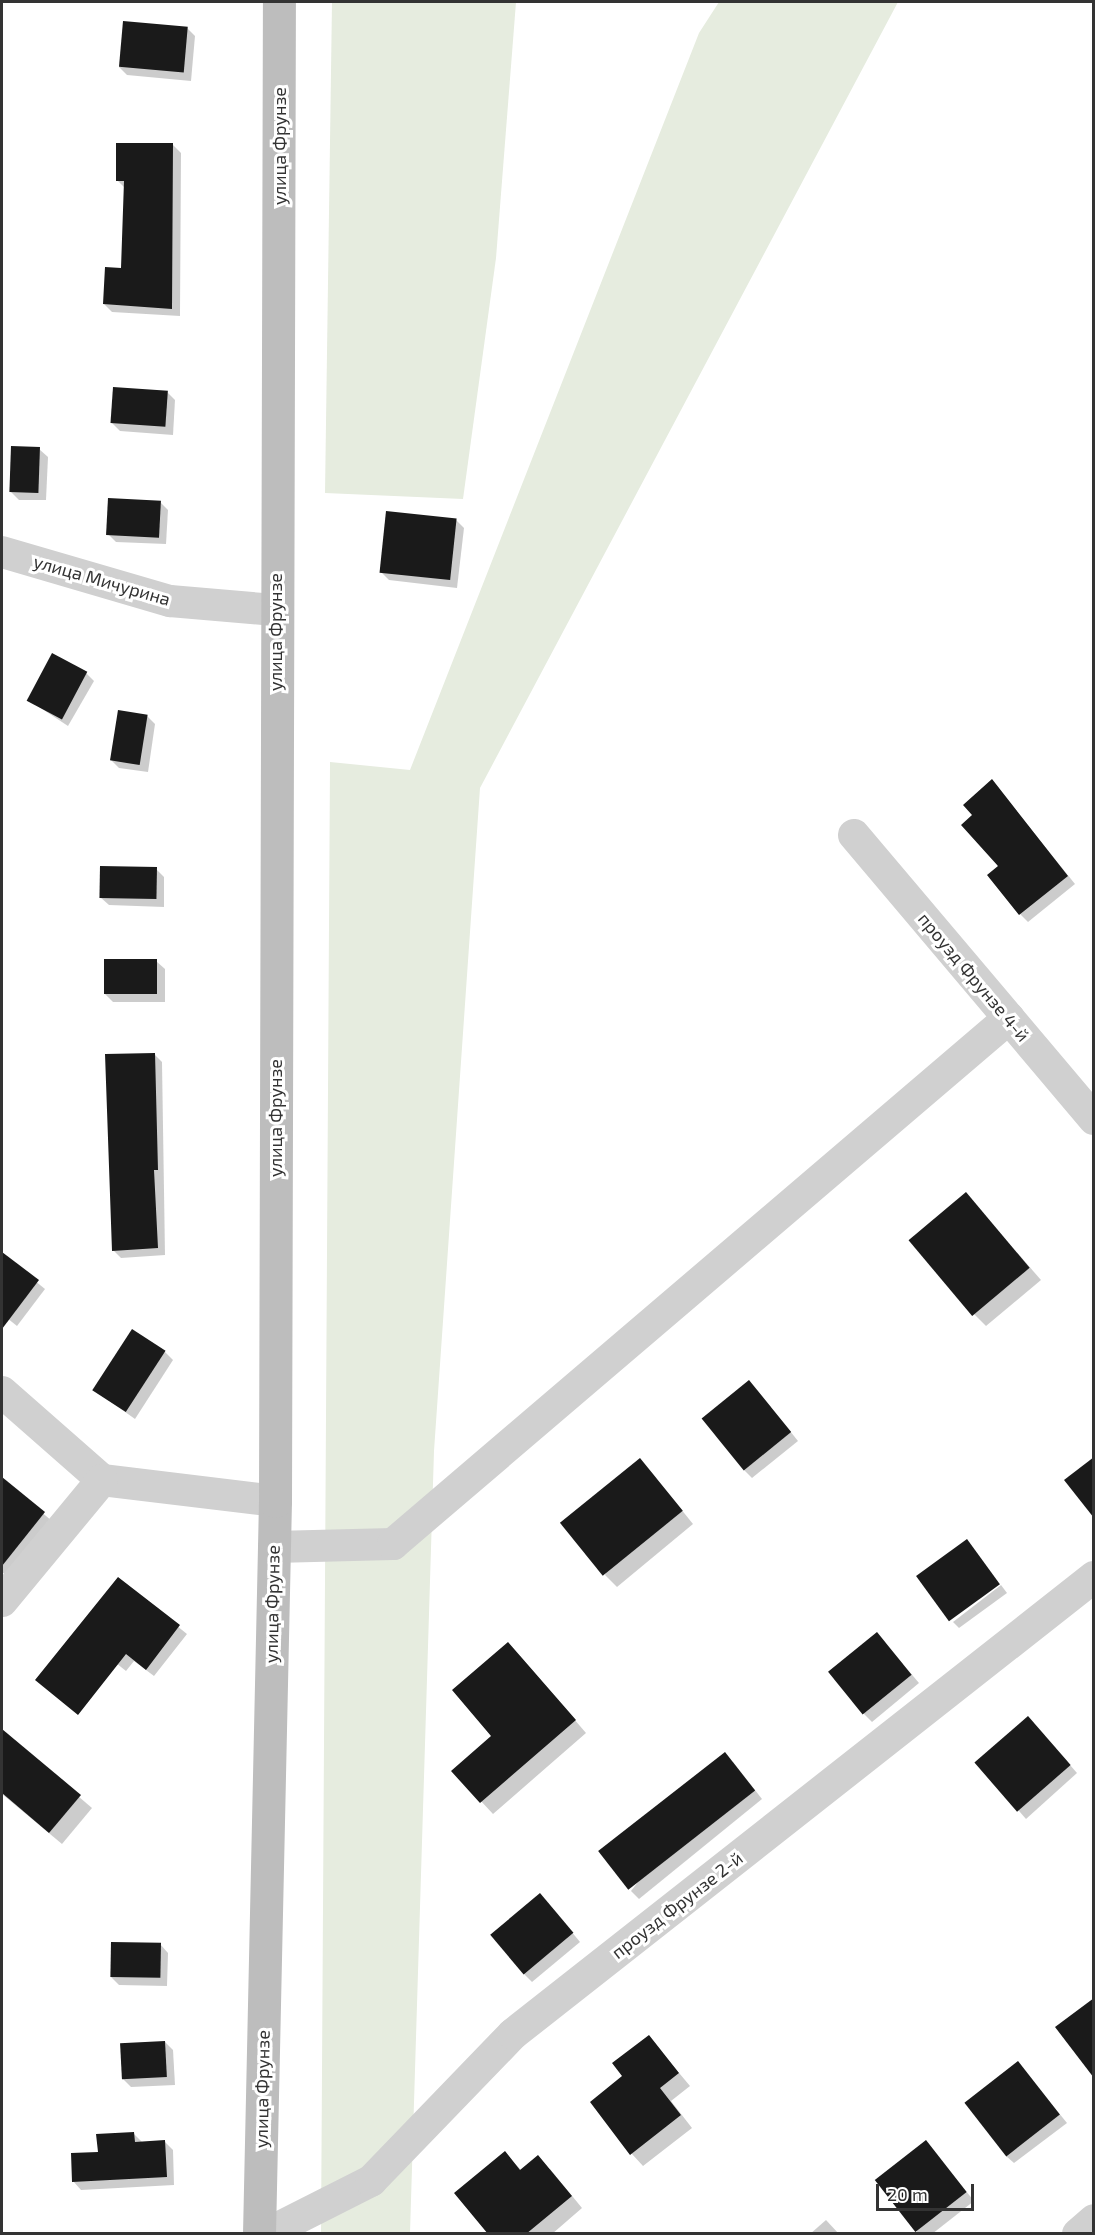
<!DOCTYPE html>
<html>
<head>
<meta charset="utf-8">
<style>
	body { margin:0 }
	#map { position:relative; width:1095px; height:2235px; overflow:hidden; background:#fff; font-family:"Exo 2",sans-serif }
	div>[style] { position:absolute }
	.green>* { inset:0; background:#e6ecdf }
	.shadow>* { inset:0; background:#0003 }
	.building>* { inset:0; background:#1a1a1a; transform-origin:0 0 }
	.street>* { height:32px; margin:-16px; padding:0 16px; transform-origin:16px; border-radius:16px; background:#d0d0d0 }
	.secondary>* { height:33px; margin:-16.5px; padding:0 16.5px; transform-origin:16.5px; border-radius:16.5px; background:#bdbdbd }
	span { translate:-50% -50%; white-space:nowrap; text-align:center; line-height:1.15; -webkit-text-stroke:6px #fff; paint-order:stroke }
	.street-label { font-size:18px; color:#333 }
	.frame { position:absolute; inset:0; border:3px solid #333; pointer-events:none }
	.scale { position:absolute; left:876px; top:2184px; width:98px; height:27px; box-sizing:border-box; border:3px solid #333; border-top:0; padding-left:8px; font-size:18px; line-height:21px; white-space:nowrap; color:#333; -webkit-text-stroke:4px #fff; paint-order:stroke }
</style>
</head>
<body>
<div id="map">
	<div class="green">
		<div style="clip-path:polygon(332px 2px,516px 2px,496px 258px,463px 499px,325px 493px)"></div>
		<div style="clip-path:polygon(719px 2px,898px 2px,480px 788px,434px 1451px,410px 2233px,321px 2234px,330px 762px,410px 770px,699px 33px)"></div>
	</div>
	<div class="shadow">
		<div style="clip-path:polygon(187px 28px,195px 36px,191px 81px,127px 75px,119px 67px)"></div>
		<div style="clip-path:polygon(173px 145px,181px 153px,180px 316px,112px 312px,104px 304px,123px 269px,126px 189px,117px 180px)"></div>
		<div style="clip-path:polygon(167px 392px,175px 400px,173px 435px,120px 431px,112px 423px)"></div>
		<div style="clip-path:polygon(39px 449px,48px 457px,46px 500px,19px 500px,11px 492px)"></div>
		<div style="clip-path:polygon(160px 502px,168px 510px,166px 544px,116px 542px,108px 534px)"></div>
		<div style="clip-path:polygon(456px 520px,464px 528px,457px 588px,389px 580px,381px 572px)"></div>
		<div style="clip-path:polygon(86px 673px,94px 681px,68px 726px,27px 699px)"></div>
		<div style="clip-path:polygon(147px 716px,155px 724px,148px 772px,119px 768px,111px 760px)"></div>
		<div style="clip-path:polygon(992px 781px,1075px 884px,1028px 922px,1020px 914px,974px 815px)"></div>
		<div style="clip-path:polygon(156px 869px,164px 877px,164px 907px,109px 905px,100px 897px)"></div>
		<div style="clip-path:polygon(156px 961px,165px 969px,165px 1002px,113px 1002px,105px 994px)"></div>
		<div style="clip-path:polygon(154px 1054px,162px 1062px,165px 1255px,121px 1258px,113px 1250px)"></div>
		<div style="clip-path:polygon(966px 1194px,1041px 1280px,986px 1326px,974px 1314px)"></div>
		<div style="clip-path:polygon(2px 1254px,45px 1289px,17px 1326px,2px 1314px)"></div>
		<div style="clip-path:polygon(165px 1352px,173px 1360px,135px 1419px,94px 1390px)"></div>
		<div style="clip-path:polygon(757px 1390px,798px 1441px,752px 1478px,744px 1470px)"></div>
		<div style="clip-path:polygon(651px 1472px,693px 1524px,617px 1587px,605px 1575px)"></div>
		<div style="clip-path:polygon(2px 1479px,52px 1521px,8px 1577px,2px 1572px)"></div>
		<div style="clip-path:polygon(119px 1579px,187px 1634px,154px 1676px,134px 1661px,126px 1671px,86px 1639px)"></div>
		<div style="clip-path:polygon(1001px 1585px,1007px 1593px,959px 1628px,953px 1622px)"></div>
		<div style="clip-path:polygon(884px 1642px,919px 1683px,872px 1722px,864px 1714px)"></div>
		<div style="clip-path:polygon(520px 1656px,586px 1733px,493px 1814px,453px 1771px,493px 1736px)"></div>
		<div style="clip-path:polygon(1036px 1726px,1077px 1773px,1026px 1819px,977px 1763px)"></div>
		<div style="clip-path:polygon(2px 1731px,92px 1808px,62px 1844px,2px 1794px)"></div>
		<div style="clip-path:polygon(733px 1762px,762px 1799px,639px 1899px,631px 1891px)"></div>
		<div style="clip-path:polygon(548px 1903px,580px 1942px,532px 1982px,524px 1974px)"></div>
		<div style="clip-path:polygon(160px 1944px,168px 1953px,167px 1986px,119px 1985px,111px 1977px)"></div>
		<div style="clip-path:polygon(649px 2037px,690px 2086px,671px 2101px,692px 2128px,643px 2166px,632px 2154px,624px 2076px)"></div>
		<div style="clip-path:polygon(165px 2042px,173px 2050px,175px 2085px,131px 2087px,123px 2079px)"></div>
		<div style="clip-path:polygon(1018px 2063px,1067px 2123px,1014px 2163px,1006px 2156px)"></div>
		<div style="clip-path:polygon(134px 2134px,142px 2142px,165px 2142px,173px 2150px,174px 2185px,81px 2190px,73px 2181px,99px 2153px)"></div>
		<div style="clip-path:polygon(926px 2142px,974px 2201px,932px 2234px,919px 2234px,877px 2181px)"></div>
		<div style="clip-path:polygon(505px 2153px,522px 2171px,550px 2169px,582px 2208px,552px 2234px,490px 2234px)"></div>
		<div style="clip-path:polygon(826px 2220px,839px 2234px,810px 2234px)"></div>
	</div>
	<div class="building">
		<div style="left:123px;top:21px;width:65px;height:46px;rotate:5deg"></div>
		<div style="clip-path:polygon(116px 143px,173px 143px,172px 309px,103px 304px,105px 267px,121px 268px,124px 181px,116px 181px)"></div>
		<div style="left:113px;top:387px;width:55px;height:36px;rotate:4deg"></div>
		<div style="left:11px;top:446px;width:29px;height:46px;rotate:2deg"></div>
		<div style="left:108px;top:498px;width:53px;height:37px;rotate:3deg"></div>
		<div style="left:386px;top:511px;width:71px;height:62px;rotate:6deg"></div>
		<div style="left:52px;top:653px;width:40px;height:54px;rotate:28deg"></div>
		<div style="left:118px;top:710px;width:30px;height:51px;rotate:9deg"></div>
		<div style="clip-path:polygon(992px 779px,1068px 876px,1019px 915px,987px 875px,998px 866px,961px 825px,972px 815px,963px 805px)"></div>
		<div style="left:100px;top:866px;width:57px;height:32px;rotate:1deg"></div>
		<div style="left:104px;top:959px;width:53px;height:35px"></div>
		<div style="clip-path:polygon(155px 1053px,158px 1170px,154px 1170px,158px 1248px,112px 1251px,105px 1054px)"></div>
		<div style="left:966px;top:1192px;width:99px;height:75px;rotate:50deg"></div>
		<div style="clip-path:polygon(2px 1252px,39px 1280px,2px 1329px)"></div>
		<div style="left:132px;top:1329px;width:40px;height:73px;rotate:33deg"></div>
		<div style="left:749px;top:1380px;width:67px;height:61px;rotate:51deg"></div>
		<div style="clip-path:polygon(1094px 1457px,1094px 1518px,1064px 1480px)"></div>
		<div style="left:640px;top:1458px;width:68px;height:103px;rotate:51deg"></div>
		<div style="clip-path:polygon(2px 1477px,45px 1512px,2px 1566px)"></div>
		<div style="left:967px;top:1539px;width:56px;height:63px;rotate:54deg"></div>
		<div style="clip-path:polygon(118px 1577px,180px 1625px,146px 1670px,126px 1654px,78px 1715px,35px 1680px)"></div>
		<div style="left:877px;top:1632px;width:55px;height:63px;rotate:51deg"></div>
		<div style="clip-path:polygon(508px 1642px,576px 1720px,480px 1803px,451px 1771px,491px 1736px,452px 1690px)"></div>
		<div style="left:1028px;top:1716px;width:65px;height:71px;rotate:49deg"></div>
		<div style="clip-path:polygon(2px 1729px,81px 1795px,49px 1833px,2px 1793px)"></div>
		<div style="left:725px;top:1752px;width:49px;height:161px;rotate:52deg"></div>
		<div style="left:540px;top:1893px;width:52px;height:65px;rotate:50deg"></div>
		<div style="left:111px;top:1942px;width:50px;height:35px;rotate:1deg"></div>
		<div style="clip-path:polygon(1094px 1998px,1094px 2078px,1055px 2027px)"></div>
		<div style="clip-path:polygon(649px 2035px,679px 2073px,660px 2088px,681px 2115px,630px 2155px,590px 2102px,622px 2076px,612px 2063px)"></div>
		<div style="left:165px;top:2041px;width:36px;height:45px;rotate:87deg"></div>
		<div style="left:1018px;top:2061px;width:68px;height:68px;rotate:52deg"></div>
		<div style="clip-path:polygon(134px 2132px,135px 2142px,165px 2140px,167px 2177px,72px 2182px,71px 2153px,98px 2152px,96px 2134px)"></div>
		<div style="left:926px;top:2140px;width:66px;height:65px;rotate:52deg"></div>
		<div style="clip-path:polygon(505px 2151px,520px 2170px,538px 2155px,572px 2196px,526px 2234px,488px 2234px,454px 2193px)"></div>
	</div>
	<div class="street">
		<div style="left:2px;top:552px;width:175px;rotate:16.3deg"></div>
		<div style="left:170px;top:601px;width:105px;rotate:4.9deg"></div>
		<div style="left:854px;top:835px;width:372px;rotate:49.8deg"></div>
		<div style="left:2px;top:1392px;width:133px;rotate:41.3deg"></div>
		<div style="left:102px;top:1480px;width:174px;rotate:6.9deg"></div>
		<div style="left:274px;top:1547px;width:119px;rotate:-1.4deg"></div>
		<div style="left:393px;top:1544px;width:810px;rotate:-40.49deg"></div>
		<div style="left:2px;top:1601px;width:157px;rotate:-50.4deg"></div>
		<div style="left:266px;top:2234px;width:118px;rotate:-26.8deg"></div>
		<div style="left:371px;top:2181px;width:204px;rotate:-46deg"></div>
		<div style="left:513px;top:2034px;width:739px;rotate:-38.19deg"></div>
		<div style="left:1078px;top:2234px;width:21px;rotate:-41deg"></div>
	</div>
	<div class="secondary">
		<div style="left:259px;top:2234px;width:733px;rotate:-88.75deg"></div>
		<div style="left:275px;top:1501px;width:1499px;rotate:-89.85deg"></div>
	</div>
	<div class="street-label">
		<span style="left:279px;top:146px;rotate:-90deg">улица Фрунзе</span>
		<span style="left:102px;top:580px;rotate:16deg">улица Мичурина</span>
		<span style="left:275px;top:632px;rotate:-90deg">улица Фрунзе</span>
		<span style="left:974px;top:977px;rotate:50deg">проузд Фрунзе 4-й</span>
		<span style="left:275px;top:1118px;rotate:-90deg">улица Фрунзе</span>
		<span style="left:272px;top:1604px;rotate:-89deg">улица Фрунзе</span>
		<span style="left:677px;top:1905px;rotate:-38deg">проузд Фрунзе 2-й</span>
		<span style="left:262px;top:2089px;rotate:-89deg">улица Фрунзе</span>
	</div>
	<div class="frame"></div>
	<div class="scale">20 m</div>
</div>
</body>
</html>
